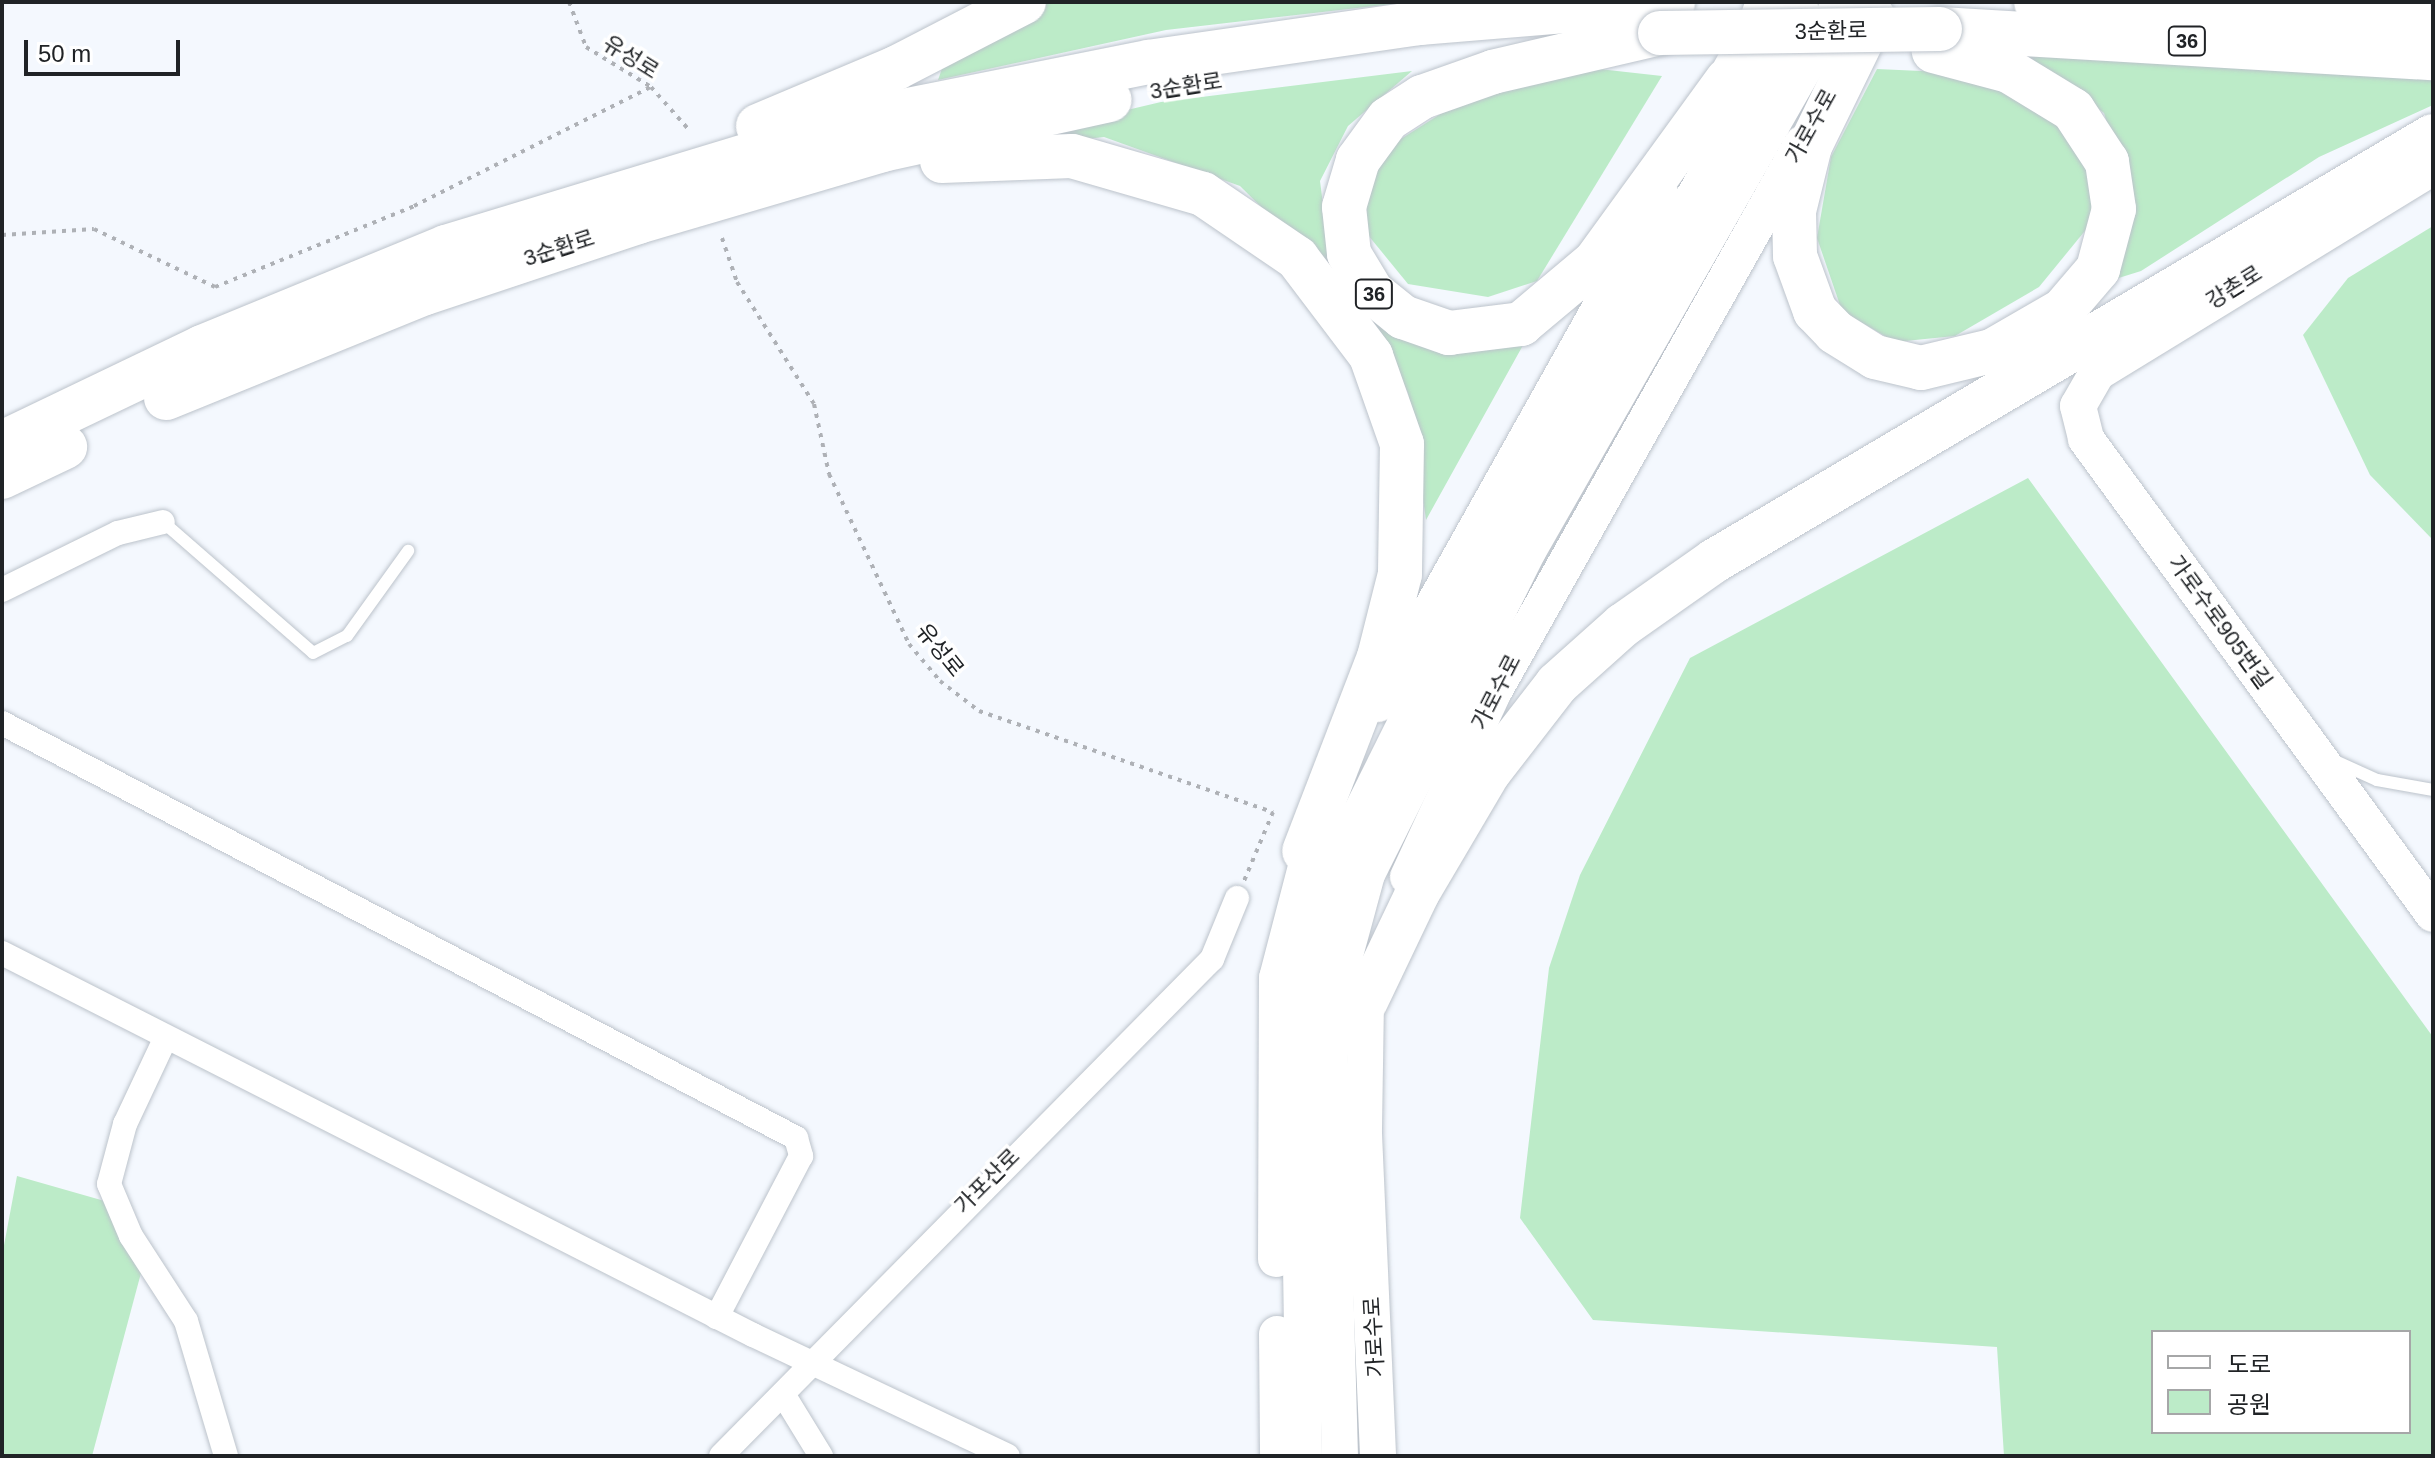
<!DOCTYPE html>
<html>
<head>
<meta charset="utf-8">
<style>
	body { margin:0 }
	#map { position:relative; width:2435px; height:1458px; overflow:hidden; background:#f4f8fe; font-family:Helvetica,"Noto Sans KR",sans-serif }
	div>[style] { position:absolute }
	.green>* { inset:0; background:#bcebc8 }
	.path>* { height:4px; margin-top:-2px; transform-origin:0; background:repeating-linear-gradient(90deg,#aeb1b6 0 4px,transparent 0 10px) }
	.roads { filter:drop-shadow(0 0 2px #bcc3cb) drop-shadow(0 0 2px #bcc3cb) }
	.lane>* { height:12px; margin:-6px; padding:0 6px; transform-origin:6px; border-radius:6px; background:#fff }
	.street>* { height:24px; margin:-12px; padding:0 12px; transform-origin:12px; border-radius:12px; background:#fff }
	.secondary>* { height:36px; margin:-18px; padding:0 18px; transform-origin:18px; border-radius:18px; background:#fff }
	.primary>* { height:40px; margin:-20px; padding:0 20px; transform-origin:20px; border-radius:20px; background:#fff }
	.highway>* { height:44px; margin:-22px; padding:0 22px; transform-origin:22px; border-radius:22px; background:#fff }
	.bridges { filter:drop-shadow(0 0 2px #bcc3cb) drop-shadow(0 0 2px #bcc3cb) }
	.highway-bridge>* { height:44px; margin:-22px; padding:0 22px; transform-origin:22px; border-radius:22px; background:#fff }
	span { translate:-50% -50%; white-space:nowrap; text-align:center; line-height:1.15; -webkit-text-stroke:7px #fff; paint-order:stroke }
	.shield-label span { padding:2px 6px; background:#fff; border:2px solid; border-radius:6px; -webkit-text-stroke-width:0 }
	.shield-label { font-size:20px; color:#202326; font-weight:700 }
	.street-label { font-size:22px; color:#202326 }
	.frame { position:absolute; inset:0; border:4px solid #202326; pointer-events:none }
	.legend { position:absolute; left:2151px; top:1330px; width:260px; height:104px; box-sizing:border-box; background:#fff; border:2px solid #a6a7a8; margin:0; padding:10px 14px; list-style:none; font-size:24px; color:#202326 }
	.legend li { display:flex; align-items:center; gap:16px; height:40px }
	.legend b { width:40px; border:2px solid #a6a7a8 }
	.scale { position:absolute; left:24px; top:40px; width:156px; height:36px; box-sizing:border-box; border:4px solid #202326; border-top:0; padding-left:10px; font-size:24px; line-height:28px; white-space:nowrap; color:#202326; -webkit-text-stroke:6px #fff; paint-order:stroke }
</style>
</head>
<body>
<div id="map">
	<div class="green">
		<div style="clip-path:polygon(1048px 2px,1410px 2px,1166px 30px,938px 80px,946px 57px)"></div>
		<div style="clip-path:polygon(2021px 45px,2433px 70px,2433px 105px,2319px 157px,2141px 271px,2109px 281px,2126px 189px,2104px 113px,2050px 72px,2014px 57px)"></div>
		<div style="clip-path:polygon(1572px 66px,1662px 76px,1537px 281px,1488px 297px,1408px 284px,1359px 224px,1368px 178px,1396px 142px,1472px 94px)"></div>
		<div style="clip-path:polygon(1877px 69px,1965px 73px,2066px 126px,2097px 173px,2093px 221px,2039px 287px,1955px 336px,1895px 342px,1842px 311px,1817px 238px,1831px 157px)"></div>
		<div style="clip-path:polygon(1412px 71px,1348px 126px,1320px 181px,1327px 236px,1355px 287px,1519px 333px,1522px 347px,1426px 520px,1408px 393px,1377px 333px,1335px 280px,1240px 186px,1104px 137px,1051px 143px,1059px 126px,1161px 102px)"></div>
		<div style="clip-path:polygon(2433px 226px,2433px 540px,2370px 475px,2303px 335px,2348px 278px)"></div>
		<div style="clip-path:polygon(evenodd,2028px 478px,2433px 1037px,2433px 1456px,2004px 1456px,1997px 1347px,1593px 1320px,1520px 1218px,1549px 968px,1580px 875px,1690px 658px,2028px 478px,2153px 1332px,2409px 1332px,2409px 1432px,2153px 1432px,2153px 1332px)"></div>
		<div style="clip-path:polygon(17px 1176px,108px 1202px,141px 1273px,92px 1456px,2px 1456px,2px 1256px)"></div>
	</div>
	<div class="path">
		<div style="left:569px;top:2px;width:48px;rotate:69.3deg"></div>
		<div style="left:586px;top:47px;width:76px;rotate:31.6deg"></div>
		<div style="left:651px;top:87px;width:57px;rotate:48.5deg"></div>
		<div style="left:2px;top:235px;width:92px;rotate:-3.7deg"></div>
		<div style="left:94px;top:229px;width:134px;rotate:25.6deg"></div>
		<div style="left:215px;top:287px;width:215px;rotate:-22.1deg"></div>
		<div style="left:414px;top:206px;width:265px;rotate:-26.7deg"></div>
		<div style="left:722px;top:238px;width:46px;rotate:71.2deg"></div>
		<div style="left:737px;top:282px;width:144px;rotate:57.7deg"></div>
		<div style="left:814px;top:404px;width:72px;rotate:77.9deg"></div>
		<div style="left:829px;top:474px;width:188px;rotate:64.8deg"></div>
		<div style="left:909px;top:644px;width:48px;rotate:50deg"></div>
		<div style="left:940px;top:681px;width:49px;rotate:37.6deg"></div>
		<div style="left:979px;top:711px;width:311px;rotate:19deg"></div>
		<div style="left:1273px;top:812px;width:75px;rotate:112.8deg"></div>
	</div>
	<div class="roads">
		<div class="lane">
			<div style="left:163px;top:522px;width:199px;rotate:41.1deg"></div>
			<div style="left:313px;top:653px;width:38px;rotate:-27deg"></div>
			<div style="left:347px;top:636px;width:105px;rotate:-54.3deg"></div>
			<div style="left:2335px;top:761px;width:46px;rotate:24.3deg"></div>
			<div style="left:2377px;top:780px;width:57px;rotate:10.1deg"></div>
		</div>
		<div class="street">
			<div style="left:2px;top:590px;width:129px;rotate:-26.2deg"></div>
			<div style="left:118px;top:533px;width:46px;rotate:-13.7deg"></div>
			<div style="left:2px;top:723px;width:896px;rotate:27.59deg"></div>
			<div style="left:796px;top:1138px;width:19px;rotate:74deg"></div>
			<div style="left:801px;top:1156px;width:182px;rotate:117.6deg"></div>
			<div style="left:2px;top:953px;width:843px;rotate:26.96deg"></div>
			<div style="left:753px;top:1335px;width:282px;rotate:25.4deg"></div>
			<div style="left:166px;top:1037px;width:96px;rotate:115.2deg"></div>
			<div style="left:125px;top:1124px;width:62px;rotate:104.9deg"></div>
			<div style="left:109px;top:1184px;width:56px;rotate:67.1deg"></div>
			<div style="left:131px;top:1236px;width:101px;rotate:57.1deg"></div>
			<div style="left:186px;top:1321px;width:141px;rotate:73.5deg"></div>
			<div style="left:783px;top:1394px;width:73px;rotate:58.5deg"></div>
			<div style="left:721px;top:1456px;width:699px;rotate:-45.35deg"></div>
			<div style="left:1212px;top:959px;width:66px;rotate:-67.7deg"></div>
		</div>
		<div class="secondary">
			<div style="left:2433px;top:167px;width:394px;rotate:148.5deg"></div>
			<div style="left:2097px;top:373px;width:38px;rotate:120deg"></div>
			<div style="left:2078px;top:406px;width:34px;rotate:76deg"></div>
			<div style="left:2086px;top:439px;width:588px;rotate:53.85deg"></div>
			<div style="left:1378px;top:704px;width:581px;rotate:-60.74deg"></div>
			<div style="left:1408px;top:877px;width:205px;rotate:-65.2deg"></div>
			<div style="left:1494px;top:691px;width:628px;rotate:-60.62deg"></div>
			<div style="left:1374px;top:974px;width:28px;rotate:107deg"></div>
			<div style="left:1366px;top:1001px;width:133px;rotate:90.9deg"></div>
			<div style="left:1364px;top:1134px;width:322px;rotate:87.5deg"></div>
			<div style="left:1276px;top:1259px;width:281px;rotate:-89.8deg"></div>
			<div style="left:1277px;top:978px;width:155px;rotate:-75.4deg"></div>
			<div style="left:1277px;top:1334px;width:122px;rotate:89.5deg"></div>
			<div style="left:1304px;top:1456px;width:397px;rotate:-90.9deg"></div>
			<div style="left:1298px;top:1059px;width:72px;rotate:-86.8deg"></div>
			<div style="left:1302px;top:987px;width:140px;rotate:-73.8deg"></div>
			<div style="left:1341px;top:853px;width:355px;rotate:-63.6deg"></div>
			<div style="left:1499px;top:535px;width:605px;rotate:-60.04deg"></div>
			<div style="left:1340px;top:1456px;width:391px;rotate:-91.6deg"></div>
			<div style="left:1329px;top:1065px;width:73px;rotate:-85.3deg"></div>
			<div style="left:1335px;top:992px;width:122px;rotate:-74.8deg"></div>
			<div style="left:1367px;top:874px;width:361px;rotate:-63.5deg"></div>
			<div style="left:1528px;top:551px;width:622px;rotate:-60.22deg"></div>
		</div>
		<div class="primary">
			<div style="left:1838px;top:9px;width:8px;rotate:-60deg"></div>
			<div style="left:1727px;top:80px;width:86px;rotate:-60.8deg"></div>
		</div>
		<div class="highway">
			<div style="left:2036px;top:2px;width:398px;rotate:3.3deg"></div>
			<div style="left:1763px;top:17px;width:16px;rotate:-72deg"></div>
			<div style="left:1873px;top:17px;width:144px;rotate:116deg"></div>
			<div style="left:1810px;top:146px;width:67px;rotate:103.8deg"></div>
			<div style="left:1794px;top:211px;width:45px;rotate:88.7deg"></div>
			<div style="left:1795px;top:256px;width:59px;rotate:70deg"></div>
			<div style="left:1815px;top:311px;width:29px;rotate:46deg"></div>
			<div style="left:1835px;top:332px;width:47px;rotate:32deg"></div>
			<div style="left:1875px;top:357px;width:47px;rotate:13.4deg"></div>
			<div style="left:1921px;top:368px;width:73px;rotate:-13.5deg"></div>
			<div style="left:1992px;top:351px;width:82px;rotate:-30deg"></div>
			<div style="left:2063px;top:310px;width:54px;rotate:-49.5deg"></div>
			<div style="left:2098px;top:269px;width:62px;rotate:-75.1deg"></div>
			<div style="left:2114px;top:209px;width:48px;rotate:-98.5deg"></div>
			<div style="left:2107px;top:162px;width:62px;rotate:-123.2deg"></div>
			<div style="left:2073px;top:110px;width:75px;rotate:-148.6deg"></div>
			<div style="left:2009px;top:71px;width:78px;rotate:-165.1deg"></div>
			<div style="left:1940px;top:29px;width:494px;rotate:3.4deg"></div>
			<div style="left:1660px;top:33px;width:171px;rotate:166.9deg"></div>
			<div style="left:1493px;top:72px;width:75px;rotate:160.6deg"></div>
			<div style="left:1422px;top:97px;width:40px;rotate:147.1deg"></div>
			<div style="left:1388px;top:119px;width:51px;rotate:126.2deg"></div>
			<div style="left:1358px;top:160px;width:49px;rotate:106.6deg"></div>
			<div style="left:1344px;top:207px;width:47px;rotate:83.9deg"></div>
			<div style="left:1349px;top:254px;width:44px;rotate:58.8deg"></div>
			<div style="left:1372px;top:292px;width:40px;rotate:39deg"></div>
			<div style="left:1403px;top:317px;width:49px;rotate:19.2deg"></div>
			<div style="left:1449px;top:333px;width:73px;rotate:-7.1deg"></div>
			<div style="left:1521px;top:324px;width:97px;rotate:-40deg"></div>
			<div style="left:1595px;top:262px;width:225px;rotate:-54deg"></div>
			<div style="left:758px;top:126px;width:150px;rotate:-22.8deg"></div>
			<div style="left:896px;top:68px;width:144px;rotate:-27.3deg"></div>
			<div style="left:942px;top:161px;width:130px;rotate:-2.2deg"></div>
			<div style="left:1072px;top:156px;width:136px;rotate:16.2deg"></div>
			<div style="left:1203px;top:194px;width:114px;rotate:34.2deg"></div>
			<div style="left:1297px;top:258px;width:123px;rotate:52.9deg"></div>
			<div style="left:1371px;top:356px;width:93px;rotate:70.6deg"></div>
			<div style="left:1402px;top:444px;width:130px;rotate:90.9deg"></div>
			<div style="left:1400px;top:574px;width:86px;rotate:104.2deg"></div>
			<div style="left:1379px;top:657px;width:208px;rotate:111.1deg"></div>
			<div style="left:166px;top:398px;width:279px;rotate:-22.1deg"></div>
			<div style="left:425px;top:293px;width:225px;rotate:-18.4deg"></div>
			<div style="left:638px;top:222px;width:254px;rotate:-16.4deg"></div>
			<div style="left:882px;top:150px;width:233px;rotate:-12.4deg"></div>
			<div style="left:2px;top:443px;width:222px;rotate:-25.6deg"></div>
			<div style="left:202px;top:347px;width:264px;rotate:-22.3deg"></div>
			<div style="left:446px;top:247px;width:451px;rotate:-16.9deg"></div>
			<div style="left:878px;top:116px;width:276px;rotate:-11.3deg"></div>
			<div style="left:1149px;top:62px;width:274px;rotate:-8.2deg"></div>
			<div style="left:1420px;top:23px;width:254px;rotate:-4.7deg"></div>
			<div style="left:2px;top:477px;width:70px;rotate:-25.5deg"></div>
			<div style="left:1366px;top:1001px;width:119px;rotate:-64.5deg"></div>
			<div style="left:1417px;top:894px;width:142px;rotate:-59.5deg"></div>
			<div style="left:1489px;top:772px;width:111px;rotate:-52.3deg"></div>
			<div style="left:1557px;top:684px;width:89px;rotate:-41.8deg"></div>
			<div style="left:1623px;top:625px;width:111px;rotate:-35.1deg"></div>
			<div style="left:1714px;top:561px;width:835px;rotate:-30.59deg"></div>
		</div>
	</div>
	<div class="bridges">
		<div class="highway-bridge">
			<div style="left:1660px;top:33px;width:280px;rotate:-0.8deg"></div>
		</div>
	</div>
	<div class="shield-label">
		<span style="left:2187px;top:41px">36</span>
		<span style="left:1374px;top:294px">36</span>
	</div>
	<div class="street-label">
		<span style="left:1831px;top:31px;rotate:-1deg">3순환로</span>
		<span style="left:631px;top:57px;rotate:32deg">유성로</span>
		<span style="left:1186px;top:86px;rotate:-9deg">3순환로</span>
		<span style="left:1811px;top:126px;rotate:-61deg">가로수로</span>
		<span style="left:559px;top:248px;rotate:-18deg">3순환로</span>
		<span style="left:2234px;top:287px;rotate:-32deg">강촌로</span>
		<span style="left:2220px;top:622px;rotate:54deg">가로수로905번길</span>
		<span style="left:940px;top:650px;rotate:51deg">유성로</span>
		<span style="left:1496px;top:692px;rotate:-63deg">가로수로</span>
		<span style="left:987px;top:1181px;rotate:-45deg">가포산로</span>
		<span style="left:1374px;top:1337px;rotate:-93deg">가로수로</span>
	</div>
	<div class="frame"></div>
	<ul class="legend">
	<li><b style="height:10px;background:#fff"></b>도로</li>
	<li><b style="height:22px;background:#bcebc8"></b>공원</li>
	</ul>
	<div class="scale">50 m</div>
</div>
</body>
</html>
